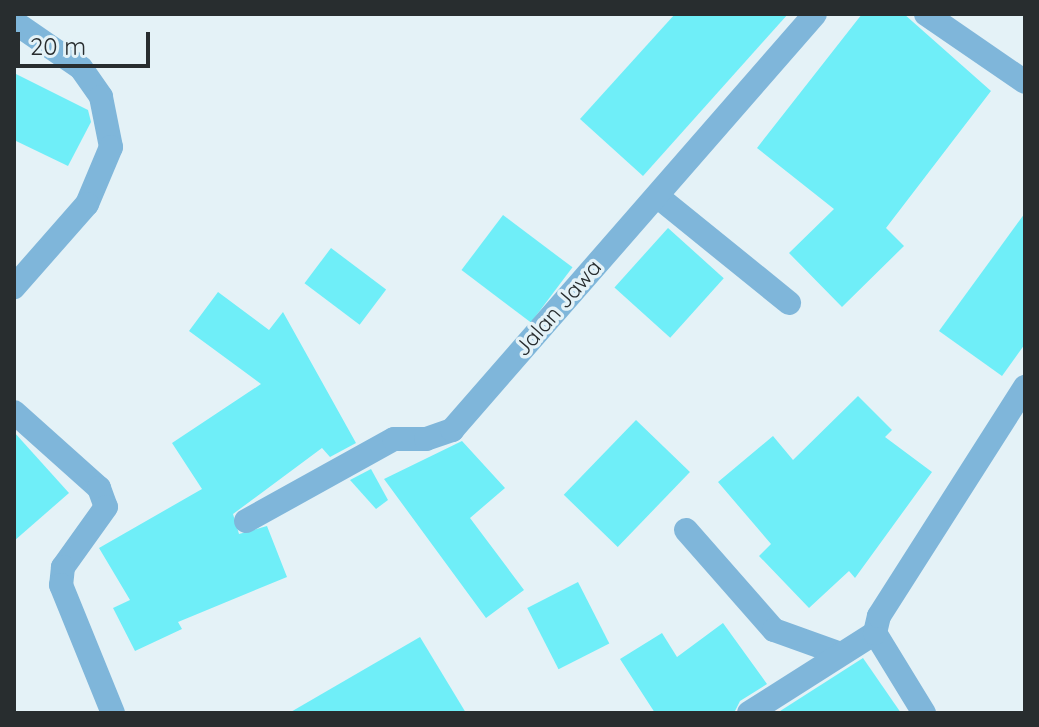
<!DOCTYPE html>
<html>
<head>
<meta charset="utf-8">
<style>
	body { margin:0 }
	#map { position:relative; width:1039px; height:727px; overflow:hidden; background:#e4f2f7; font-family:Quicksand,sans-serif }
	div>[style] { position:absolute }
	.building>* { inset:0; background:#6feef8; transform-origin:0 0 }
	.street>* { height:24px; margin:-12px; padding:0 12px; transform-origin:12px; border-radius:12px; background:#7fb6da }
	span { translate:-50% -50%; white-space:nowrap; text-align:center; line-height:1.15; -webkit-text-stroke:7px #e4f2f7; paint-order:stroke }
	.street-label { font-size:22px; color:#282d2f }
	.frame { position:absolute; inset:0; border:16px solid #282d2f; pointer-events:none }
	.scale { position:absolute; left:16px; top:32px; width:134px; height:36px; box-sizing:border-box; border:4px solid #282d2f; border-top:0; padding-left:10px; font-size:24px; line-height:28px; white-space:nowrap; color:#282d2f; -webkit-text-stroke:6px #e4f2f7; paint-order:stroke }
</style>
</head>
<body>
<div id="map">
	<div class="building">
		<div style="clip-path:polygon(675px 14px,788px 14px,643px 176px,580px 119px)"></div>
		<div style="clip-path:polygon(862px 14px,904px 14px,991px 91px,886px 228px,904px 246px,842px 307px,789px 253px,834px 209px,757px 148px)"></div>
		<div style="clip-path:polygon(14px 73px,88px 110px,91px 122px,68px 166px,14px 140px)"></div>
		<div style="clip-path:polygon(1025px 213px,1025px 344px,1002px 376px,939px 331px)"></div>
		<div style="left:503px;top:215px;width:87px;height:69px;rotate:37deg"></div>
		<div style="left:668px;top:228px;width:75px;height:80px;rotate:42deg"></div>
		<div style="left:331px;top:248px;width:69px;height:44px;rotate:37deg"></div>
		<div style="clip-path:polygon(218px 292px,269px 330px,283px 312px,356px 443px,330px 457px,322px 448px,233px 514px,239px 534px,267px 526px,287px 577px,178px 622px,182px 629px,135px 651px,113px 608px,130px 600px,99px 548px,202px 489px,172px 443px,261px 384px,189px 331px)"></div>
		<div style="clip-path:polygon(858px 396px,892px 430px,885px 437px,932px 472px,855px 578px,849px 571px,809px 608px,759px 556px,771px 544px,718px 482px,773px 436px,793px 460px)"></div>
		<div style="left:636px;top:420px;width:75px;height:104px;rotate:44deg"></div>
		<div style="clip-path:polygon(14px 432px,69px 493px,14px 541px)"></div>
		<div style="clip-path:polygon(462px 441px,505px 488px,470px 518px,524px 590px,486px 618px,384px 479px)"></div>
		<div style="clip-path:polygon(371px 469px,388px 500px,376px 509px,350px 480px)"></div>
		<div style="left:578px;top:582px;width:69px;height:57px;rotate:63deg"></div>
		<div style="clip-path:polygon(723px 623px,767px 684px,740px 701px,734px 713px,655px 713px,620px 659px,662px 633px,677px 657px)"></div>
		<div style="clip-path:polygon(420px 637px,466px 713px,289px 713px)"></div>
		<div style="clip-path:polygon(863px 658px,901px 713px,777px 713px)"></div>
	</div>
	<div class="street">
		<div style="left:926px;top:14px;width:120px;rotate:34.5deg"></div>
		<div style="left:14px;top:22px;width:81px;rotate:34.5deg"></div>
		<div style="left:81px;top:68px;width:35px;rotate:55deg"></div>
		<div style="left:101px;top:97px;width:51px;rotate:78.7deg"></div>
		<div style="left:111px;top:147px;width:62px;rotate:112.8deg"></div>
		<div style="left:87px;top:204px;width:111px;rotate:131.3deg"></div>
		<div style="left:657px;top:196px;width:170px;rotate:39deg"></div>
		<div style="left:14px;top:412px;width:114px;rotate:41.8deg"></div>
		<div style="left:99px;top:488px;width:20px;rotate:70deg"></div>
		<div style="left:106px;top:507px;width:74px;rotate:125.6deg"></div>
		<div style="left:63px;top:567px;width:18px;rotate:96deg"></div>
		<div style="left:61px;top:585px;width:138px;rotate:67.9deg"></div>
		<div style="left:246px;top:521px;width:169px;rotate:-29deg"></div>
		<div style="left:394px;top:439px;width:32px"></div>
		<div style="left:426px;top:439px;width:28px;rotate:-19deg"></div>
		<div style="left:452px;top:430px;width:552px;rotate:-48.89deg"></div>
		<div style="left:686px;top:530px;width:133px;rotate:48.7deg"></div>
		<div style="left:774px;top:630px;width:71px;rotate:19.7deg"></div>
		<div style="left:749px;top:713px;width:149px;rotate:-32.4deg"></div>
		<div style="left:924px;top:713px;width:94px;rotate:-121.5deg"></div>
		<div style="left:875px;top:633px;width:17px;rotate:-77deg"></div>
		<div style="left:879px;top:616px;width:272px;rotate:-57.5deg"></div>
	</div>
	<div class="street-label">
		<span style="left:558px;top:308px;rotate:-49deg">Jalan Jawa</span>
	</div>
	<div class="frame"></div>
	<div class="scale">20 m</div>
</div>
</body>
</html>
